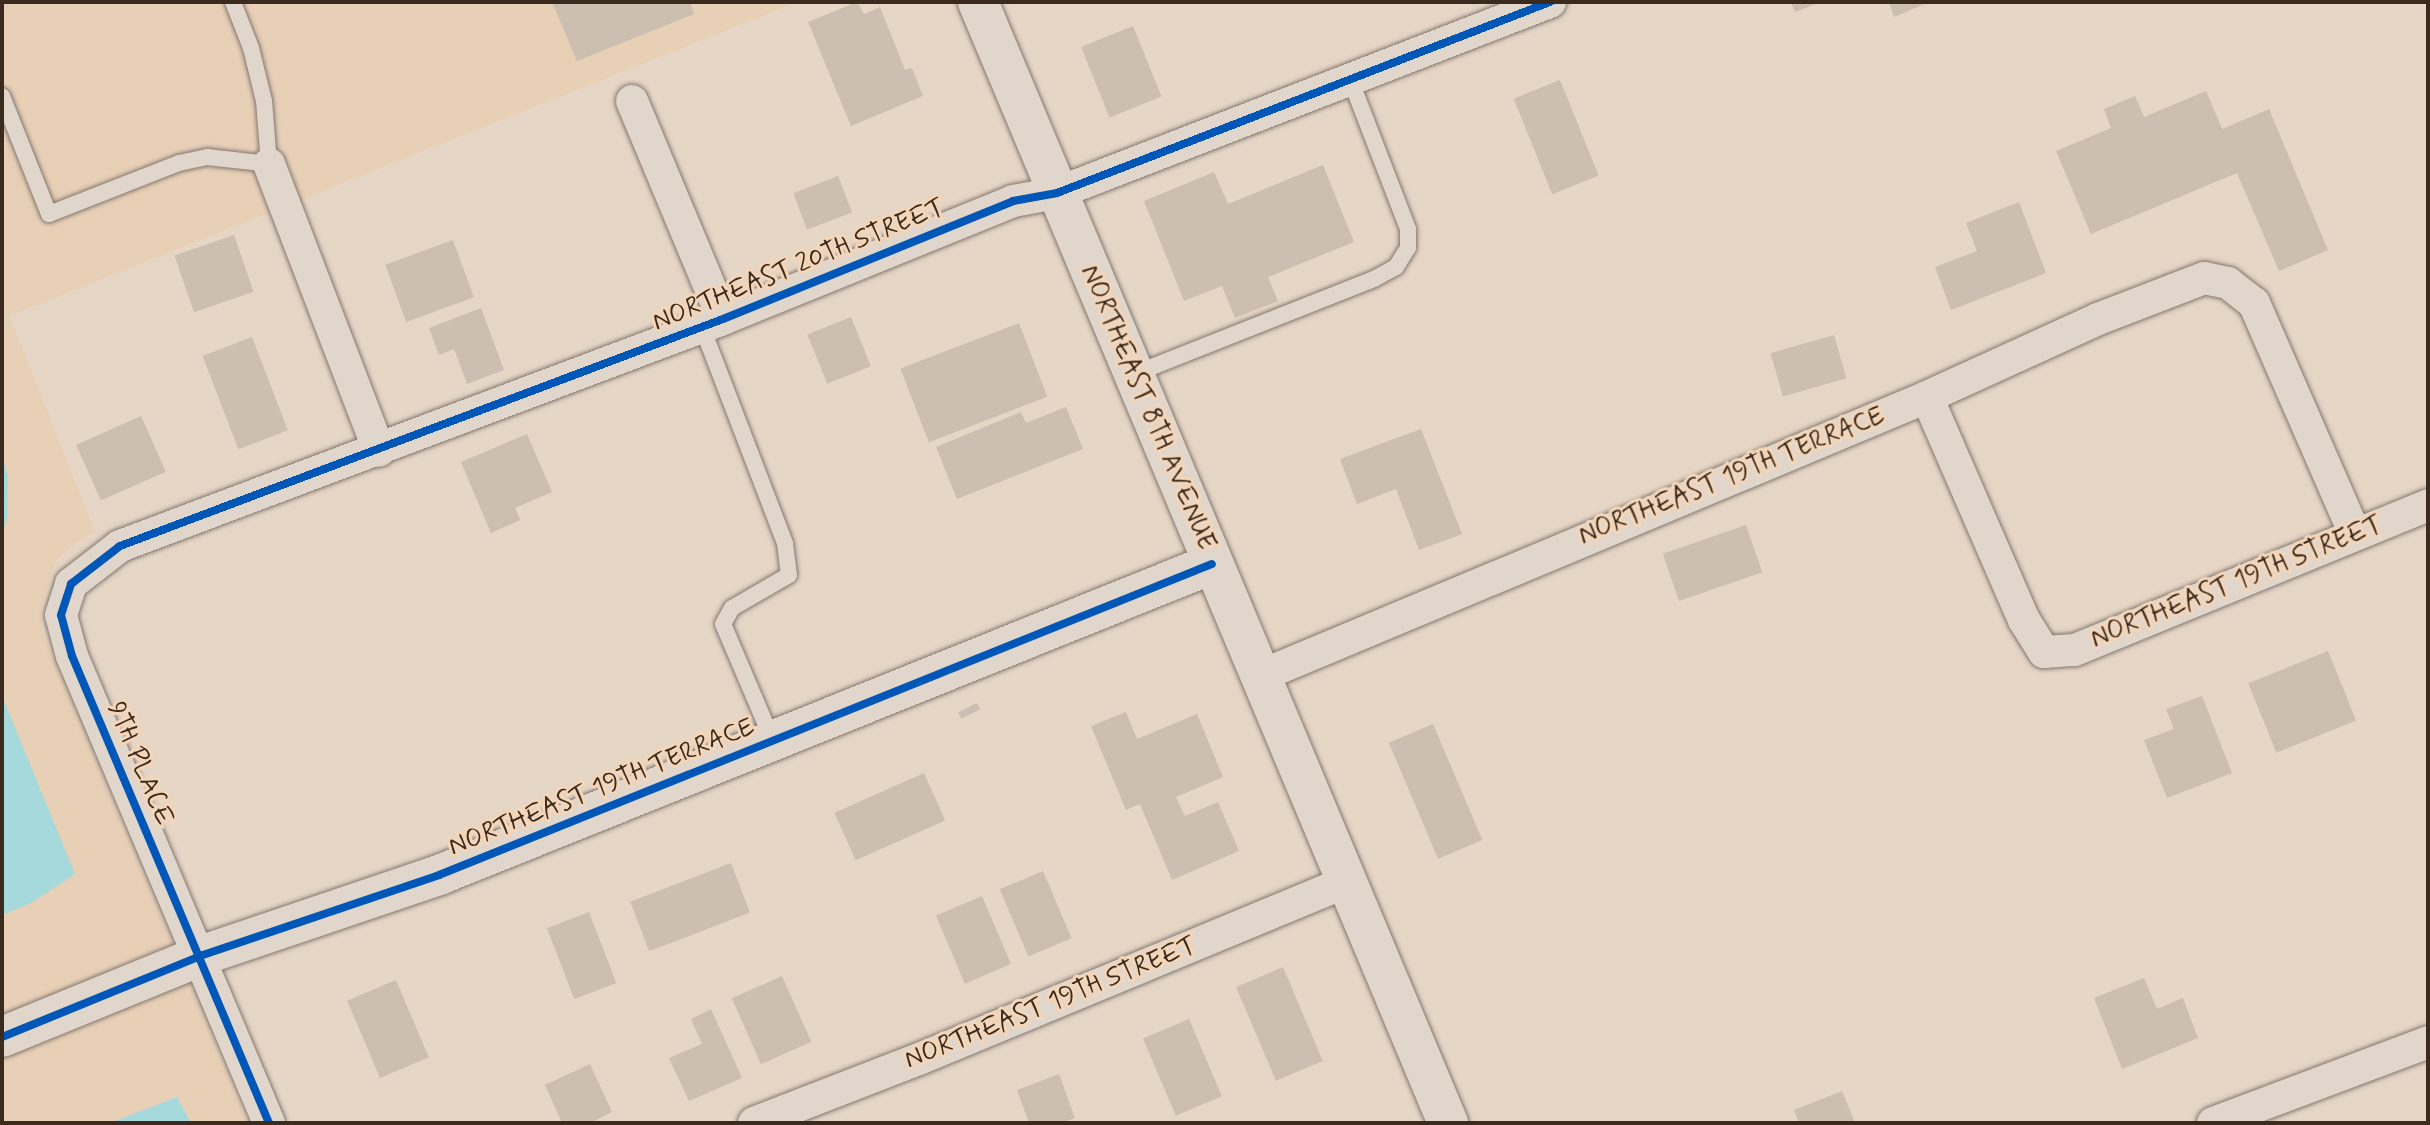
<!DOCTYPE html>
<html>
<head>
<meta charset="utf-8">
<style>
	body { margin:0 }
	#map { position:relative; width:2430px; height:1125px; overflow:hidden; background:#e6d6c6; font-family:Mynerve,sans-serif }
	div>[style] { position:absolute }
	.built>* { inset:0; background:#e8d0b7 }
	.water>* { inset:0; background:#a5d9dc }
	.building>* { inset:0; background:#ccbeb0; transform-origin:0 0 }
	.roads { filter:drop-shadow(0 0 2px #83786f) drop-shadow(0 0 2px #83786f) }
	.service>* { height:16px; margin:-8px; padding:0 8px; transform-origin:8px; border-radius:8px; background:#e1d6cb }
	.minor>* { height:32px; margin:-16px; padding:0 16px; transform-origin:16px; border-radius:16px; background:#e1d6cb }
	.tertiary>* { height:40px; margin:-20px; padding:0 20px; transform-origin:20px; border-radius:20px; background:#e1d6cb }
	.cycleway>* { height:8px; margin:-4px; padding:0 4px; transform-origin:4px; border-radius:4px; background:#0057b8 }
	span { translate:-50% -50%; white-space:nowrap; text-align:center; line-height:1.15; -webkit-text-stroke:6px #f3d6b9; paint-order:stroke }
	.street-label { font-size:26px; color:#3b2a1e }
	.frame { position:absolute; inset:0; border:4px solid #3b2a1e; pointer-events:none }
</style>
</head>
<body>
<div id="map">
	<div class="built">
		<div style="clip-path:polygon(2px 2px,798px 2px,10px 316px,95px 531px,69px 548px,55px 563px,40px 612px,42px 631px,248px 1123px,2px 1123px)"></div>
	</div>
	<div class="water">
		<div style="clip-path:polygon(2px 454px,8px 476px,7px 518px,2px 534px)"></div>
		<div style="clip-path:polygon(2px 696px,75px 874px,31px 903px,2px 915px)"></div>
		<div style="clip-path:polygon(177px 1097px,191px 1123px,110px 1123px)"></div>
	</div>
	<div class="building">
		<div style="clip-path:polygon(552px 2px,690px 2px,694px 14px,577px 61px)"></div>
		<div style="clip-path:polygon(857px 2px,864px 14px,880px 7px,905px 70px,912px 68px,923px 96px,851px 126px,808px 22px)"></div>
		<div style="clip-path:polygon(1791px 2px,1821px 2px,1795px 12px)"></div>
		<div style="clip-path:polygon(1889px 2px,1929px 2px,1894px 17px)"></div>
		<div style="left:1133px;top:26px;width:76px;height:56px;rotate:68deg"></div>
		<div style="left:1560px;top:80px;width:103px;height:50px;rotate:68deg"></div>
		<div style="clip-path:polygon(2206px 91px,2222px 129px,2269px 109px,2328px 250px,2279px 271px,2237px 173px,2091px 234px,2056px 151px,2111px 128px,2104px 109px,2135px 96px,2144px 117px)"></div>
		<div style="clip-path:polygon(1323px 165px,1354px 242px,1268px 277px,1278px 301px,1235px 318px,1222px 286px,1184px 301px,1144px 201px,1214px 172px,1228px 204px)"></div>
		<div style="left:838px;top:176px;width:39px;height:48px;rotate:69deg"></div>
		<div style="clip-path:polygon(2019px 202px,2046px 273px,1951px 310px,1935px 267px,1977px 251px,1966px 223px)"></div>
		<div style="left:234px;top:235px;width:60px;height:63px;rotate:71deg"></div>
		<div style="left:453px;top:240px;width:61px;height:72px;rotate:70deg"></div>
		<div style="clip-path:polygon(481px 308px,504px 370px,467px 384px,454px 349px,439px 355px,429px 328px)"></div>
		<div style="left:851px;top:317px;width:53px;height:47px;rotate:68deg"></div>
		<div style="left:1019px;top:323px;width:79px;height:127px;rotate:69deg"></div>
		<div style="left:1834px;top:335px;width:45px;height:66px;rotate:74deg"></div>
		<div style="left:252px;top:337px;width:100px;height:53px;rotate:69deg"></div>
		<div style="clip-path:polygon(1066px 407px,1083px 449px,957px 499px,936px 447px,1021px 412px,1026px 423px)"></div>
		<div style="left:141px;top:416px;width:61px;height:71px;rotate:66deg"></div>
		<div style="clip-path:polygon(1421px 429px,1462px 534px,1419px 550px,1396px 489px,1357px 504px,1340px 459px)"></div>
		<div style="clip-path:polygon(527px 434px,552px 492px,515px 508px,520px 520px,491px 533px,461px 462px)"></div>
		<div style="left:1746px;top:525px;width:50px;height:88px;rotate:71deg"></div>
		<div style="left:2328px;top:651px;width:75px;height:86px;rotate:68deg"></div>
		<div style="clip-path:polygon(2202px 696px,2232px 773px,2167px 798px,2144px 740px,2174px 729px,2166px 709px)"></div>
		<div style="left:977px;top:703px;width:7px;height:21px;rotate:63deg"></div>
		<div style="clip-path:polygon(1126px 712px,1137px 739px,1197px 714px,1223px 777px,1176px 797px,1185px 816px,1218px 802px,1239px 851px,1172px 880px,1140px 804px,1126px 810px,1091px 726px)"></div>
		<div style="left:1433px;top:724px;width:126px;height:48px;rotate:67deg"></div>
		<div style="left:924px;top:773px;width:52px;height:98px;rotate:66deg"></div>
		<div style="left:731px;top:863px;width:53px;height:108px;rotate:69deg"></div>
		<div style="left:1043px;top:871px;width:73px;height:47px;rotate:67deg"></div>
		<div style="left:982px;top:896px;width:74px;height:50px;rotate:67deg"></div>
		<div style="left:589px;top:912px;width:76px;height:45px;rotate:69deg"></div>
		<div style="left:1283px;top:967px;width:102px;height:51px;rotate:67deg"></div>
		<div style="left:782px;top:976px;width:72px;height:55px;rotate:66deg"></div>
		<div style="clip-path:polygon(2144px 978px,2157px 1009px,2183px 998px,2198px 1038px,2122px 1069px,2094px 998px)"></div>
		<div style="left:396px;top:980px;width:84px;height:53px;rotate:67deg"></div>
		<div style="clip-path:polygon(711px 1009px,742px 1078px,689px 1101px,669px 1058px,702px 1044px,691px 1019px)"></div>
		<div style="left:1189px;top:1019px;width:84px;height:50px;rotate:67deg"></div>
		<div style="clip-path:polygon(590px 1064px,612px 1112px,590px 1123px,562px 1123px,545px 1085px)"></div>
		<div style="clip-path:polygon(1059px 1074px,1075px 1118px,1061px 1123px,1029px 1123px,1017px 1090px)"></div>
		<div style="clip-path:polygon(1842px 1091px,1855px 1123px,1799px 1123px,1794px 1110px)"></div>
	</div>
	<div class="roads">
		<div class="service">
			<div style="left:2px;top:96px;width:127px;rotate:68.3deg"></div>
			<div style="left:49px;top:214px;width:140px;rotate:-21.4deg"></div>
			<div style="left:179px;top:163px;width:29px;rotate:-12deg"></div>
			<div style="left:207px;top:157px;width:62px;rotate:6.4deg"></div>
			<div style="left:269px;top:164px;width:63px;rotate:-94.5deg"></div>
			<div style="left:264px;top:101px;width:55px;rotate:-103.8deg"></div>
			<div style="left:251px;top:48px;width:49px;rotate:-111.4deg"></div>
			<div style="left:702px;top:327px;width:231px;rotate:69deg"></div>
			<div style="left:785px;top:543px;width:32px;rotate:83deg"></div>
			<div style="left:789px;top:575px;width:66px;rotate:149.9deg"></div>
			<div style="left:732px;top:608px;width:18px;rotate:119deg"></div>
			<div style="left:723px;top:624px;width:127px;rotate:66.9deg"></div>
			<div style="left:1134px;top:374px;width:258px;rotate:-21.6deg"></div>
			<div style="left:1374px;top:279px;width:25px;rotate:-29deg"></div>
			<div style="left:1396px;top:267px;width:22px;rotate:-58deg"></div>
			<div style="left:1408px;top:248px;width:19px;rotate:-90deg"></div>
			<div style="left:1408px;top:229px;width:159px;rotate:-111.1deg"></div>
		</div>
		<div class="minor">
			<div style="left:632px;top:101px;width:236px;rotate:67.3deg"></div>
			<div style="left:269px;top:164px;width:307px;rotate:69deg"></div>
			<div style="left:1927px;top:397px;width:243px;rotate:66.5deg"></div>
			<div style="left:2024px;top:620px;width:38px;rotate:58deg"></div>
			<div style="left:2044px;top:652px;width:31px;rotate:-4deg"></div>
			<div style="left:2075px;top:650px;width:382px;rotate:-22.3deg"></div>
			<div style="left:1260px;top:676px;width:723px;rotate:-22.7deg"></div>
			<div style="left:1927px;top:397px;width:188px;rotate:-24.5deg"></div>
			<div style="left:2098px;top:319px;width:114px;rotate:-21.1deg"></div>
			<div style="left:2204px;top:278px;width:25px;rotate:12deg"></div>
			<div style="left:2228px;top:283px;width:33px;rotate:38deg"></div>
			<div style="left:2254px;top:303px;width:252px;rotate:66.4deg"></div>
			<div style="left:269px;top:1123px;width:507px;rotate:-112.87deg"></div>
			<div style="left:72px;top:656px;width:42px;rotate:-105deg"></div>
			<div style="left:61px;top:615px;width:33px;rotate:-72deg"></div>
			<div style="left:71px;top:584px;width:62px;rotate:-37.8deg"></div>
			<div style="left:120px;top:546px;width:644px;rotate:-20.63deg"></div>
			<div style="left:723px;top:319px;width:313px;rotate:-22.1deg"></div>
			<div style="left:1013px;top:201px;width:45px;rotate:-10.3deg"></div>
			<div style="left:1057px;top:193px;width:529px;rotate:-21.18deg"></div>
			<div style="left:754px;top:1123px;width:177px;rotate:-21.2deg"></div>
			<div style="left:919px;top:1059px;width:463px;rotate:-22.5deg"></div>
			<div style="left:2213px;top:1123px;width:230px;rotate:-20.6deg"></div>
		</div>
		<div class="tertiary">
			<div style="left:978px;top:2px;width:1216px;rotate:67.25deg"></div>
			<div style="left:2px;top:1037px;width:214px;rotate:-22.2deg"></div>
			<div style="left:200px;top:956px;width:252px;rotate:-18.7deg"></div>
			<div style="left:439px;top:875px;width:833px;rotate:-21.92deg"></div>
		</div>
	</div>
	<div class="cycleway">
		<div style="left:2px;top:1037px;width:214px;rotate:-22.2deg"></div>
		<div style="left:200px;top:956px;width:252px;rotate:-18.7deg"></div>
		<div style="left:439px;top:875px;width:833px;rotate:-21.92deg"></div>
		<div style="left:269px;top:1123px;width:507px;rotate:-112.87deg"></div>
		<div style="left:72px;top:656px;width:42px;rotate:-105deg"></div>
		<div style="left:61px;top:615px;width:33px;rotate:-72deg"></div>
		<div style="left:71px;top:584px;width:62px;rotate:-37.8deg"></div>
		<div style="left:120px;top:546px;width:644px;rotate:-20.63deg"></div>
		<div style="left:723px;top:319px;width:313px;rotate:-22.1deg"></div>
		<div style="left:1013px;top:201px;width:45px;rotate:-10.3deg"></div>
		<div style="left:1057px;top:193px;width:529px;rotate:-21.18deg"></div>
	</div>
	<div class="street-label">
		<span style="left:799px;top:266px;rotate:-22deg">NORTHEAST 20TH STREET</span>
		<span style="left:1147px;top:408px;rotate:67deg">NORTHEAST 8TH AVENUE</span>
		<span style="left:1732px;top:477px;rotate:-22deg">NORTHEAST 19TH TERRACE</span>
		<span style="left:2237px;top:583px;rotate:-22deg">NORTHEAST 19TH STREET</span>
		<span style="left:139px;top:764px;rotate:67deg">9TH PLACE</span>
		<span style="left:602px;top:788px;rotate:-22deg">NORTHEAST 19TH TERRACE</span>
		<span style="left:1051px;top:1004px;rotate:-22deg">NORTHEAST 19TH STREET</span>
	</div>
	<div class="frame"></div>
</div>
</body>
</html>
